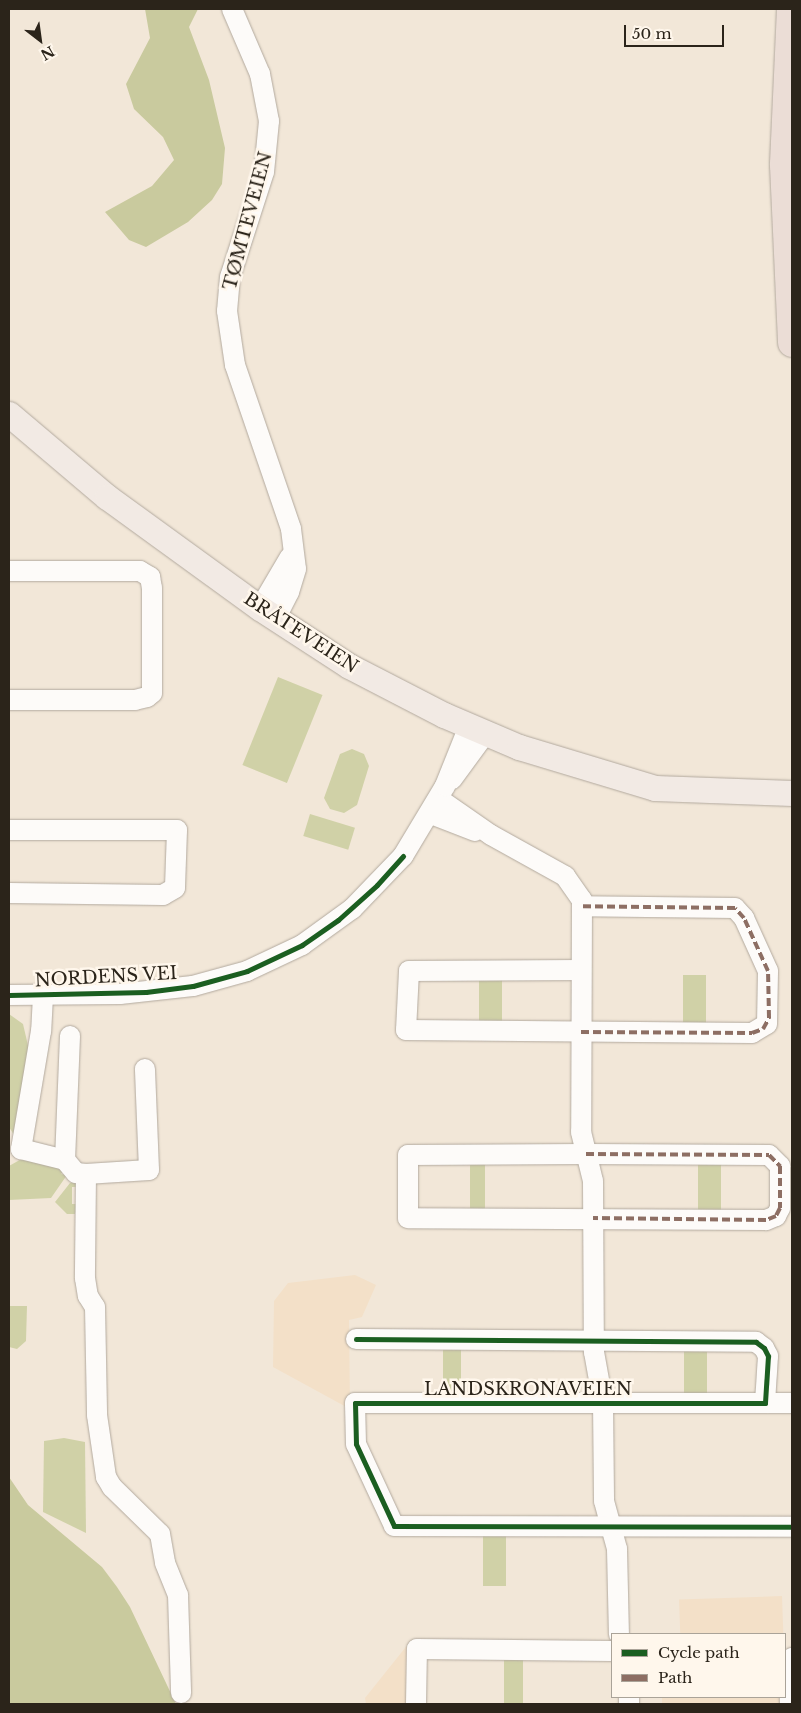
<!DOCTYPE html>
<html>
<head>
<meta charset="utf-8">
<style>
	body { margin:0 }
	#map { position:relative; width:801px; height:1713px; overflow:hidden; background:#f2e7d8; font-family:"Libre Baskerville",serif }
	div>[style] { position:absolute }
	.built>* { inset:0; background:#f3e0c8; transform-origin:0 0 }
	.green>* { inset:0; background:#d0d1a7; transform-origin:0 0 }
	.forest>* { inset:0; background:#c9ca9e }
	.roads { filter:drop-shadow(0 0 1px #b2a99e) drop-shadow(0 0 1px #b2a99e) }
	.minor>* { height:20px; margin:-10px; padding:0 10px; transform-origin:10px; border-radius:10px; background:#fdfbf9 }
	.major>* { height:25px; margin:-12.5px; padding:0 12.5px; transform-origin:12.5px; border-radius:12.5px; background:#f2eae4 }
	.highway>* { height:28px; margin:-14px; padding:0 14px; transform-origin:14px; border-radius:14px; background:#ebddd6 }
	.quiet>* { height:4px; margin-top:-2px; transform-origin:0; background:repeating-linear-gradient(90deg,#8d6e63 0 8px,transparent 0 12px) }
	.cycleway>* { height:5px; margin:-2.5px; padding:0 2.5px; transform-origin:2.5px; border-radius:2.5px; background:#1b5e20 }
	span { translate:-50% -50%; white-space:nowrap; text-align:center; line-height:1.15; -webkit-text-stroke:5px #fff7ec; paint-order:stroke }
	.street-label { font-size:18px; color:#2b241a }
	.frame { position:absolute; inset:0; border:10px solid #2b241a; pointer-events:none }
	.legend { position:absolute; left:611px; top:1633px; width:175px; height:65px; box-sizing:border-box; background:#fff7ec; border:1px solid #aaa398; margin:0; padding:6px 9px; list-style:none; font-size:15px; color:#2b241a }
	.legend li { display:flex; align-items:center; gap:10px; height:25px }
	.legend b { width:25px; border:1px solid #aaa398 }
	.north { position:absolute; left:15px; top:15px; width:50px; height:50px; -webkit-text-stroke:4px #fff7ec; paint-order:stroke; rotate:150deg; font-size:14px; font-weight:700; line-height:20px; text-align:center; color:#2b241a }
	.north::after { content:''; display:block; margin:auto; width:18px; height:22px; background:#2b241a; clip-path:polygon(50% 0,100% 100%,50% 72%,0 100%) }
	.scale { position:absolute; left:624px; top:25px; width:100px; height:22px; box-sizing:border-box; border:2px solid #2b241a; border-top:0; padding-left:6px; font-size:15px; line-height:18px; white-space:nowrap; color:#2b241a; -webkit-text-stroke:4px #fff7ec; paint-order:stroke }
</style>
</head>
<body>
<div id="map">
	<div class="built">
		<div style="clip-path:polygon(355px 1275px,376px 1285px,362px 1317px,349px 1320px,350px 1409px,273px 1367px,274px 1301px,288px 1283px)"></div>
		<div style="left:782px;top:1596px;width:38px;height:103px;rotate:88deg"></div>
		<div style="clip-path:polygon(409px 1643px,410px 1704px,366px 1704px,365px 1698px)"></div>
		<div style="left:662px;top:1697px;width:122px;height:7px"></div>
	</div>
	<div class="green">
		<div style="left:278px;top:677px;width:48px;height:95px;rotate:22deg"></div>
		<div style="clip-path:polygon(352px 749px,364px 754px,369px 766px,357px 805px,344px 813px,330px 809px,324px 798px,340px 754px)"></div>
		<div style="left:310px;top:814px;width:47px;height:23px;rotate:17deg"></div>
		<div style="left:479px;top:974px;width:23px;height:53px"></div>
		<div style="left:683px;top:975px;width:23px;height:52px"></div>
		<div style="clip-path:polygon(9px 1014px,23px 1024px,30px 1054px,14px 1135px,9px 1127px)"></div>
		<div style="clip-path:polygon(25px 1157px,53px 1163px,63px 1172px,61px 1174px,67px 1175px,51px 1198px,9px 1200px,9px 1166px)"></div>
		<div style="left:470px;top:1160px;width:15px;height:51px"></div>
		<div style="left:698px;top:1162px;width:23px;height:53px"></div>
		<div style="clip-path:polygon(76px 1181px,80px 1187px,72px 1187px,72px 1204px,79px 1204px,75px 1214px,67px 1214px,55px 1202px,70px 1183px)"></div>
		<div style="clip-path:polygon(9px 1306px,27px 1306px,26px 1341px,17px 1349px,9px 1347px)"></div>
		<div style="left:443px;top:1345px;width:18px;height:50px"></div>
		<div style="left:684px;top:1346px;width:23px;height:53px"></div>
		<div style="clip-path:polygon(64px 1438px,85px 1442px,86px 1533px,43px 1512px,44px 1441px)"></div>
		<div style="left:483px;top:1533px;width:23px;height:53px"></div>
		<div style="left:504px;top:1655px;width:19px;height:49px"></div>
	</div>
	<div class="forest">
		<div style="clip-path:polygon(145px 9px,198px 9px,189px 27px,209px 80px,225px 148px,222px 184px,212px 200px,188px 222px,146px 247px,129px 240px,105px 212px,152px 186px,174px 160px,163px 137px,134px 109px,126px 84px,150px 38px)"></div>
		<div style="clip-path:polygon(9px 1477px,28px 1505px,102px 1567px,117px 1587px,130px 1607px,176px 1704px,9px 1704px)"></div>
	</div>
	<div class="roads">
		<div class="minor">
			<div style="left:232px;top:9px;width:71px;rotate:66.7deg"></div>
			<div style="left:260px;top:74px;width:48px;rotate:79.2deg"></div>
			<div style="left:269px;top:121px;width:51px;rotate:95.6deg"></div>
			<div style="left:264px;top:172px;width:110px;rotate:107.9deg"></div>
			<div style="left:230px;top:277px;width:34px;rotate:95deg"></div>
			<div style="left:227px;top:311px;width:55px;rotate:81.6deg"></div>
			<div style="left:235px;top:365px;width:173px;rotate:71.1deg"></div>
			<div style="left:291px;top:529px;width:40px;rotate:82.9deg"></div>
			<div style="left:296px;top:569px;width:24px;rotate:107deg"></div>
			<div style="left:289px;top:592px;width:30px;rotate:117deg"></div>
			<div style="left:9px;top:571px;width:131px"></div>
			<div style="left:140px;top:571px;width:12px;rotate:31deg"></div>
			<div style="left:150px;top:577px;width:11px;rotate:80deg"></div>
			<div style="left:152px;top:588px;width:105px;rotate:90deg"></div>
			<div style="left:152px;top:693px;width:6px;rotate:141deg"></div>
			<div style="left:147px;top:697px;width:12px;rotate:166deg"></div>
			<div style="left:135px;top:700px;width:126px;rotate:180deg"></div>
			<div style="left:260px;top:608px;width:59px;rotate:-59.5deg"></div>
			<div style="left:452px;top:779px;width:56px;rotate:-53.7deg"></div>
			<div style="left:439px;top:799px;width:63px;rotate:34.7deg"></div>
			<div style="left:491px;top:835px;width:85px;rotate:29deg"></div>
			<div style="left:565px;top:876px;width:29px;rotate:55deg"></div>
			<div style="left:582px;top:900px;width:232px;rotate:90.2deg"></div>
			<div style="left:581px;top:1132px;width:50px;rotate:76.2deg"></div>
			<div style="left:593px;top:1181px;width:171px;rotate:89.7deg"></div>
			<div style="left:594px;top:1352px;width:51px;rotate:79.8deg"></div>
			<div style="left:603px;top:1402px;width:99px;rotate:89.4deg"></div>
			<div style="left:604px;top:1501px;width:50px;rotate:74.8deg"></div>
			<div style="left:617px;top:1549px;width:85px;rotate:88.7deg"></div>
			<div style="left:431px;top:814px;width:47px;rotate:21.1deg"></div>
			<div style="left:9px;top:830px;width:168px"></div>
			<div style="left:177px;top:830px;width:58px;rotate:92deg"></div>
			<div style="left:175px;top:888px;width:14px;rotate:150deg"></div>
			<div style="left:163px;top:895px;width:154px;rotate:-179.3deg"></div>
			<div style="left:580px;top:970px;width:171px;rotate:179.7deg"></div>
			<div style="left:409px;top:971px;width:59px;rotate:92.9deg"></div>
			<div style="left:406px;top:1030px;width:346px;rotate:0.5deg"></div>
			<div style="left:752px;top:1033px;width:17px;rotate:-31deg"></div>
			<div style="left:767px;top:1024px;width:53px;rotate:-88.9deg"></div>
			<div style="left:768px;top:971px;width:58px;rotate:-114.4deg"></div>
			<div style="left:744px;top:918px;width:13px;rotate:-132deg"></div>
			<div style="left:735px;top:908px;width:153px;rotate:-179.3deg"></div>
			<div style="left:9px;top:995px;width:111px;rotate:-0.5deg"></div>
			<div style="left:120px;top:994px;width:73px;rotate:-6.3deg"></div>
			<div style="left:193px;top:986px;width:56px;rotate:-15.5deg"></div>
			<div style="left:247px;top:971px;width:61px;rotate:-25.3deg"></div>
			<div style="left:302px;top:945px;width:62px;rotate:-35.8deg"></div>
			<div style="left:352px;top:909px;width:74px;rotate:-46.1deg"></div>
			<div style="left:403px;top:856px;width:82px;rotate:-59deg"></div>
			<div style="left:445px;top:786px;width:65px;rotate:-68.2deg"></div>
			<div style="left:43px;top:996px;width:35px;rotate:93deg"></div>
			<div style="left:41px;top:1031px;width:120px;rotate:99.6deg"></div>
			<div style="left:21px;top:1149px;width:45px;rotate:14deg"></div>
			<div style="left:70px;top:1036px;width:124px;rotate:92.3deg"></div>
			<div style="left:65px;top:1160px;width:17px;rotate:50deg"></div>
			<div style="left:76px;top:1173px;width:10px;rotate:6deg"></div>
			<div style="left:86px;top:1174px;width:104px;rotate:90.6deg"></div>
			<div style="left:85px;top:1278px;width:18px;rotate:81deg"></div>
			<div style="left:88px;top:1296px;width:13px;rotate:58deg"></div>
			<div style="left:95px;top:1307px;width:108px;rotate:88.9deg"></div>
			<div style="left:97px;top:1415px;width:63px;rotate:81.7deg"></div>
			<div style="left:106px;top:1477px;width:12px;rotate:59deg"></div>
			<div style="left:112px;top:1487px;width:67px;rotate:44.4deg"></div>
			<div style="left:160px;top:1534px;width:29px;rotate:80deg"></div>
			<div style="left:165px;top:1563px;width:35px;rotate:68deg"></div>
			<div style="left:178px;top:1595px;width:98px;rotate:88.2deg"></div>
			<div style="left:586px;top:1154px;width:183px;rotate:0.3deg"></div>
			<div style="left:769px;top:1155px;width:16px;rotate:45deg"></div>
			<div style="left:780px;top:1166px;width:42px;rotate:90deg"></div>
			<div style="left:780px;top:1208px;width:9px;rotate:117deg"></div>
			<div style="left:776px;top:1216px;width:11px;rotate:158deg"></div>
			<div style="left:766px;top:1220px;width:358px;rotate:-179.7deg"></div>
			<div style="left:408px;top:1218px;width:63px;rotate:-90deg"></div>
			<div style="left:408px;top:1155px;width:178px;rotate:-0.3deg"></div>
			<div style="left:86px;top:1174px;width:63px;rotate:-3.6deg"></div>
			<div style="left:149px;top:1170px;width:101px;rotate:-92.3deg"></div>
			<div style="left:356px;top:1339px;width:400px;rotate:0.4deg"></div>
			<div style="left:756px;top:1342px;width:10px;rotate:37deg"></div>
			<div style="left:764px;top:1348px;width:9px;rotate:63deg"></div>
			<div style="left:768px;top:1356px;width:47px;rotate:93.7deg"></div>
			<div style="left:765px;top:1403px;width:410px;rotate:180deg"></div>
			<div style="left:355px;top:1403px;width:41px;rotate:88.6deg"></div>
			<div style="left:356px;top:1444px;width:90px;rotate:65.1deg"></div>
			<div style="left:394px;top:1526px;width:398px;rotate:0.1deg"></div>
			<div style="left:765px;top:1403px;width:27px"></div>
			<div style="left:629px;top:1697px;width:7px;rotate:90deg"></div>
			<div style="left:416px;top:1704px;width:55px;rotate:-89deg"></div>
			<div style="left:417px;top:1649px;width:195px;rotate:0.6deg"></div>
			<div style="left:790px;top:1704px;width:44px;rotate:-91.3deg"></div>
			<div style="left:789px;top:1660px;width:4px;rotate:-34deg"></div>
		</div>
		<div class="major">
			<div style="left:9px;top:414px;width:128px;rotate:40.3deg"></div>
			<div style="left:107px;top:497px;width:189px;rotate:36deg"></div>
			<div style="left:260px;top:608px;width:106px;rotate:33.1deg"></div>
			<div style="left:349px;top:666px;width:107px;rotate:27.3deg"></div>
			<div style="left:444px;top:715px;width:82px;rotate:23.1deg"></div>
			<div style="left:519px;top:747px;width:142px;rotate:16.8deg"></div>
			<div style="left:655px;top:788px;width:137px;rotate:2.1deg"></div>
		</div>
		<div class="highway">
			<div style="left:791px;top:9px;width:156px;rotate:92.6deg"></div>
			<div style="left:784px;top:165px;width:178px;rotate:87.4deg"></div>
		</div>
	</div>
	<div class="quiet">
		<div style="left:581px;top:1032px;width:171px;rotate:0.3deg"></div>
		<div style="left:752px;top:1033px;width:12px;rotate:-20deg"></div>
		<div style="left:763px;top:1029px;width:13px;rotate:-61deg"></div>
		<div style="left:769px;top:1018px;width:47px;rotate:-91.2deg"></div>
		<div style="left:768px;top:971px;width:58px;rotate:-114.4deg"></div>
		<div style="left:744px;top:918px;width:13px;rotate:-132deg"></div>
		<div style="left:735px;top:908px;width:153px;rotate:-179.3deg"></div>
		<div style="left:586px;top:1154px;width:183px;rotate:0.3deg"></div>
		<div style="left:769px;top:1155px;width:16px;rotate:45deg"></div>
		<div style="left:780px;top:1166px;width:42px;rotate:90deg"></div>
		<div style="left:780px;top:1208px;width:9px;rotate:117deg"></div>
		<div style="left:776px;top:1216px;width:11px;rotate:158deg"></div>
		<div style="left:766px;top:1220px;width:173px;rotate:-179.3deg"></div>
	</div>
	<div class="cycleway">
		<div style="left:9px;top:995px;width:137px;rotate:-1.3deg"></div>
		<div style="left:146px;top:992px;width:47px;rotate:-7.3deg"></div>
		<div style="left:193px;top:986px;width:56px;rotate:-15.5deg"></div>
		<div style="left:247px;top:971px;width:61px;rotate:-25.3deg"></div>
		<div style="left:302px;top:945px;width:44px;rotate:-34.8deg"></div>
		<div style="left:338px;top:920px;width:52px;rotate:-41.9deg"></div>
		<div style="left:377px;top:885px;width:39px;rotate:-48deg"></div>
		<div style="left:356px;top:1339px;width:400px;rotate:0.4deg"></div>
		<div style="left:756px;top:1342px;width:10px;rotate:37deg"></div>
		<div style="left:764px;top:1348px;width:9px;rotate:63deg"></div>
		<div style="left:768px;top:1356px;width:47px;rotate:93.7deg"></div>
		<div style="left:765px;top:1403px;width:410px;rotate:180deg"></div>
		<div style="left:355px;top:1403px;width:41px;rotate:88.6deg"></div>
		<div style="left:356px;top:1444px;width:90px;rotate:65.1deg"></div>
		<div style="left:394px;top:1526px;width:398px;rotate:0.1deg"></div>
	</div>
	<div class="street-label">
		<span style="left:248px;top:221px;rotate:-75deg">TØMTEVEIEN</span>
		<span style="left:301px;top:633px;rotate:33deg">BRÅTEVEIEN</span>
		<span style="left:106px;top:977px;rotate:-3deg">NORDENS VEI</span>
		<span style="left:528px;top:1389px">LANDSKRONAVEIEN</span>
	</div>
	<div class="frame"></div>
	<ul class="legend">
	<li><b style="height:6px;background:#1b5e20"></b>Cycle path</li>
	<li><b style="height:6px;background:#8d6e63"></b>Path</li>
	</ul>
	<div class="north">N</div>
	<div class="scale">50 m</div>
</div>
</body>
</html>
